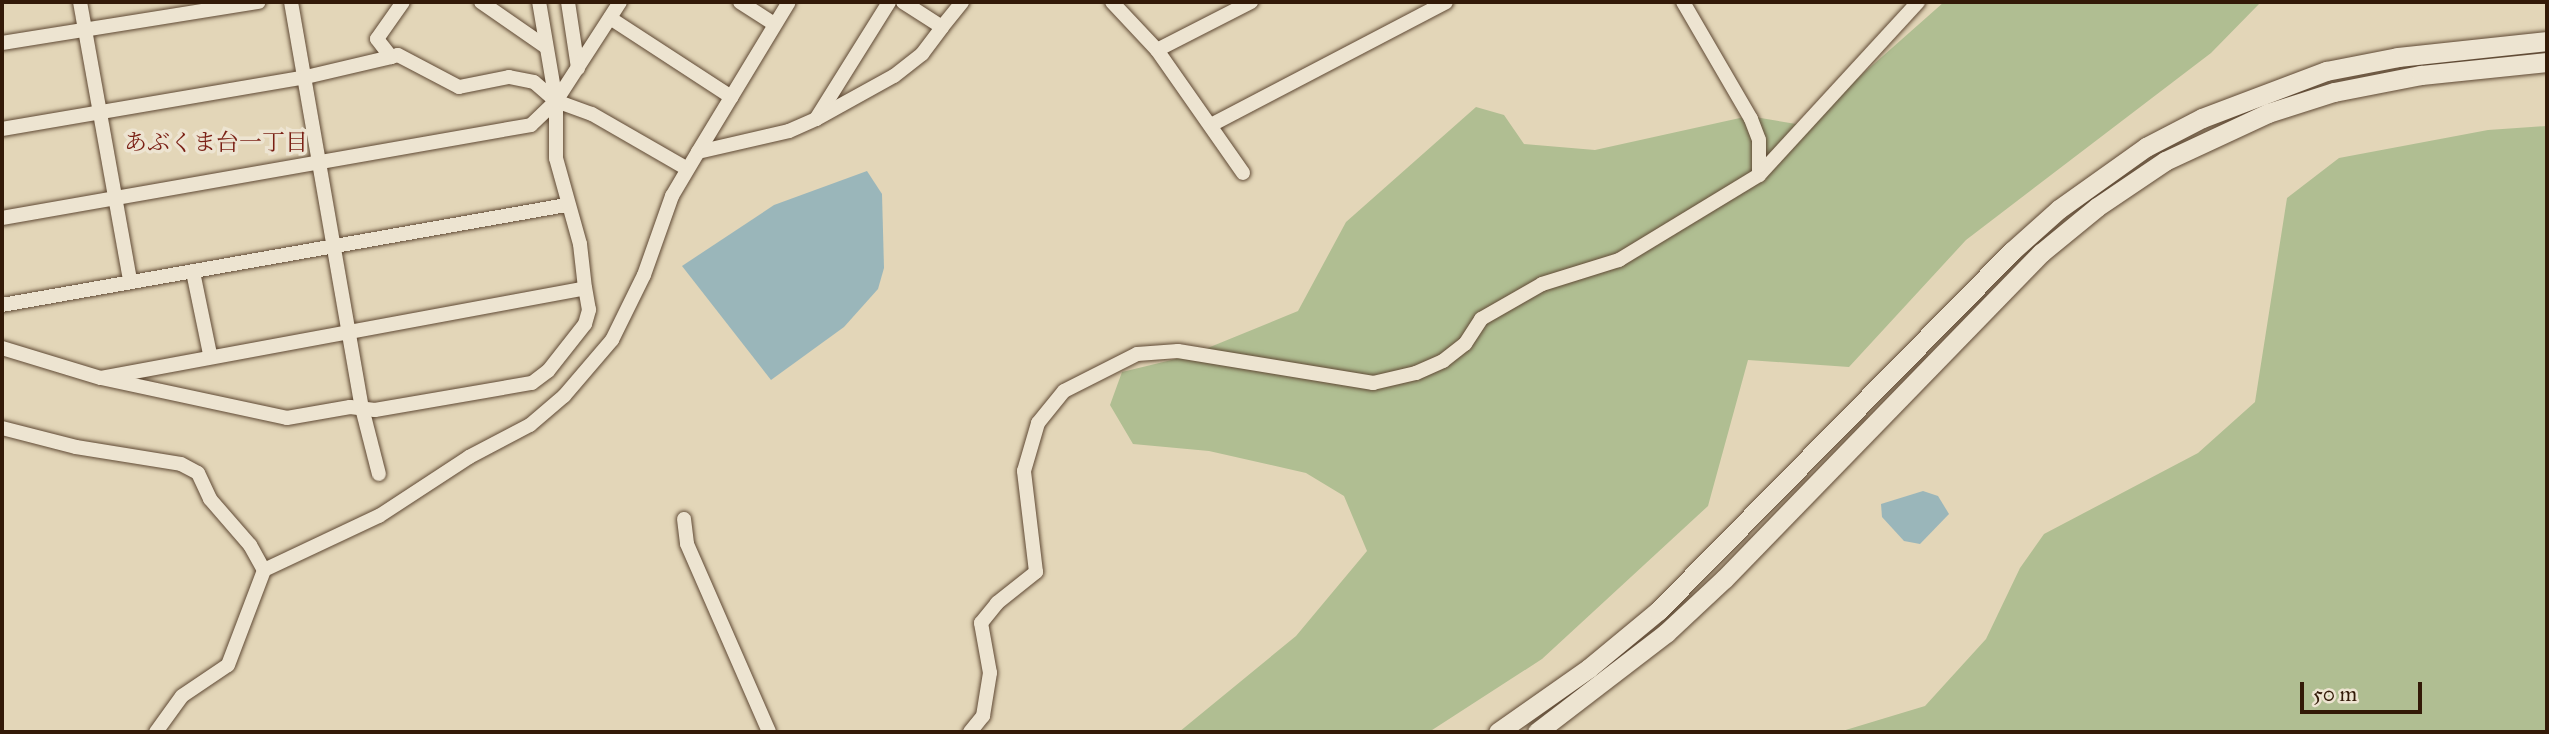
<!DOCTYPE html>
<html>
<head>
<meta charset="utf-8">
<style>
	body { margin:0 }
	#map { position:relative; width:2549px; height:734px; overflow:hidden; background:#e3d6b8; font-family:"IM FELL Great Primer","Noto Serif JP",serif }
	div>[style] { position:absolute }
	.green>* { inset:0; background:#b0be92 }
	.water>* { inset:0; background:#9ab6ba }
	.roads { filter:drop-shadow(0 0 2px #5f4934) drop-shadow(0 0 2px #5f4934) }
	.street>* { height:14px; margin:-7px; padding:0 7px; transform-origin:7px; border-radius:7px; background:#ede4d1 }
	.secondary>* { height:19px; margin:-9.5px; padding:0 9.5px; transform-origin:9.5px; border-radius:9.5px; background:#ede4d1 }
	span { translate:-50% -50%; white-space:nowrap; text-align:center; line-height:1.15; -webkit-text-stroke:7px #ede4d1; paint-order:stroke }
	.neighbourhood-label { font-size:23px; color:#7a1f14 }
	.frame { position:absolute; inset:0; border:4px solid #331a08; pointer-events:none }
	.scale { position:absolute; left:2300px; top:682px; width:122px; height:32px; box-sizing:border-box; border:4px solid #331a08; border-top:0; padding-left:9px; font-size:21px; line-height:24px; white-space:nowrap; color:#331a08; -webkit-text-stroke:5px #ede4d1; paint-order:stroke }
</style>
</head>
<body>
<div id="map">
	<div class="green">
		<div style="clip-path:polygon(1944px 2px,2261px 2px,2211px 53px,1966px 240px,1849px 367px,1748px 360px,1708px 506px,1542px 659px,1429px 732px,1179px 732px,1296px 636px,1367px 551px,1344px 496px,1306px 473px,1209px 451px,1133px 444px,1110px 405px,1122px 372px,1188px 356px,1298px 311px,1346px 222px,1476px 107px,1504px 115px,1524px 144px,1595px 150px,1749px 116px,1796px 124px,1858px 78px)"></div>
		<div style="clip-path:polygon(2547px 126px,2547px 732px,1839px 732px,1925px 706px,1986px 639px,2020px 568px,2044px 534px,2198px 453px,2255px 402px,2287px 198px,2339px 158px,2488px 130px)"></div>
	</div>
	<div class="water">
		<div style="clip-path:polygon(867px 171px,882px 194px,884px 268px,878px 289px,844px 327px,771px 380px,682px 266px,774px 205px)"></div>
		<div style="clip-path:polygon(1923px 491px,1938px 496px,1949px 514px,1920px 544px,1904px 541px,1882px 517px,1881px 504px)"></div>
	</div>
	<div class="roads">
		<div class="street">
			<div style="left:80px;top:2px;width:283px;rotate:79.8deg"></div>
			<div style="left:291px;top:2px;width:412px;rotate:80.1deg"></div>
			<div style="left:362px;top:408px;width:68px;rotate:75.6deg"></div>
			<div style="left:403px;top:2px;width:45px;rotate:125.1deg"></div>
			<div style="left:377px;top:39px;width:23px;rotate:52deg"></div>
			<div style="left:391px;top:57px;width:7px;rotate:-16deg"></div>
			<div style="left:398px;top:55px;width:69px;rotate:27.7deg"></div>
			<div style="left:459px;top:87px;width:51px;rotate:-11.3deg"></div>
			<div style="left:509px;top:77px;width:25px;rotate:11deg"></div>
			<div style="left:534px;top:82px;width:29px;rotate:41deg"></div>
			<div style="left:556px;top:101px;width:38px;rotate:20deg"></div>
			<div style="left:592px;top:114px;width:108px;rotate:29.9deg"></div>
			<div style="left:481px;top:2px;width:79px;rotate:34.7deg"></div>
			<div style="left:568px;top:2px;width:67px;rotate:81.4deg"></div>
			<div style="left:740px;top:2px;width:40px;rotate:32.9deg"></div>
			<div style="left:903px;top:2px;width:46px;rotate:32.7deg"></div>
			<div style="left:942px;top:27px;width:32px;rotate:-51deg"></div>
			<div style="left:1112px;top:2px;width:66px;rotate:46.8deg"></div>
			<div style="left:1157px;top:50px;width:150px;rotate:55deg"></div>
			<div style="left:1683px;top:2px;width:135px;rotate:59.8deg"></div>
			<div style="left:1751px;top:119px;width:22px;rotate:69deg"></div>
			<div style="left:1759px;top:140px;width:35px;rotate:90deg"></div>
			<div style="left:610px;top:18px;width:145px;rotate:33.1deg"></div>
			<div style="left:2px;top:43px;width:260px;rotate:-9.1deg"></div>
			<div style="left:1157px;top:50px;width:106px;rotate:-27.1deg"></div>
			<div style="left:816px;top:119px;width:138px;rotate:-58deg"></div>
			<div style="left:1211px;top:125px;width:265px;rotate:-27.6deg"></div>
			<div style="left:2px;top:129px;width:308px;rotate:-9.7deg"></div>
			<div style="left:306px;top:77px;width:87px;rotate:-13.2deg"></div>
			<div style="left:698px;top:152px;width:175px;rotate:-58.8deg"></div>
			<div style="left:2px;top:218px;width:537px;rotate:-9.97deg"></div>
			<div style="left:531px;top:125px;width:35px;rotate:-44deg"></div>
			<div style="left:556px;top:101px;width:118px;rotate:-57.1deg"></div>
			<div style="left:193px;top:272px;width:84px;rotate:78.3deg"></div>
			<div style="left:2px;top:305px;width:573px;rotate:-10.05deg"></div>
			<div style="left:2px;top:348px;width:103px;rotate:16.9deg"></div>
			<div style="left:101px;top:378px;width:190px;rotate:12.1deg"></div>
			<div style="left:287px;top:418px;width:64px;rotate:-9.9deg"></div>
			<div style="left:350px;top:407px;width:25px;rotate:7deg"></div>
			<div style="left:375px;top:410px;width:159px;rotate:-9.8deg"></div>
			<div style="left:532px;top:383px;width:20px;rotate:-37deg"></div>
			<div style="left:548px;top:371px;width:60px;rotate:-51.8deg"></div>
			<div style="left:585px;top:324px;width:15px;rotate:-74deg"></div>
			<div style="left:589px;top:310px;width:22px;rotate:-100deg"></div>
			<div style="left:101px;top:378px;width:492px;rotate:-10.5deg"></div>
			<div style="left:585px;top:288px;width:44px;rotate:-96.5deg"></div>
			<div style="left:580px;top:244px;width:89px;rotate:-105.6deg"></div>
			<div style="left:556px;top:158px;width:57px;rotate:-90deg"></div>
			<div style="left:556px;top:101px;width:100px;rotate:-99.7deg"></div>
			<div style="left:2px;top:428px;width:76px;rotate:14.4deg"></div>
			<div style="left:76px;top:447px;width:106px;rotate:9.2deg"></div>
			<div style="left:181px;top:464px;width:19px;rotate:28deg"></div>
			<div style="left:198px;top:473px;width:29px;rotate:65deg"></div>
			<div style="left:210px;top:499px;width:61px;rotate:49deg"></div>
			<div style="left:250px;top:545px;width:29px;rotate:61deg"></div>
			<div style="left:684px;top:519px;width:25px;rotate:83deg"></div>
			<div style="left:687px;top:544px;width:205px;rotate:66.4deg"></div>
			<div style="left:156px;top:732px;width:44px;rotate:-54.2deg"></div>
			<div style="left:182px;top:696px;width:55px;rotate:-34deg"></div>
			<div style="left:228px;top:665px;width:102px;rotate:-69.2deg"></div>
			<div style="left:264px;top:570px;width:127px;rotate:-25.2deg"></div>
			<div style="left:379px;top:516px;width:108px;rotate:-33.2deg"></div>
			<div style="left:469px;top:457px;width:69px;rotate:-27.7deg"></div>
			<div style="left:530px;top:425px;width:45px;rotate:-40.5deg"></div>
			<div style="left:564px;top:396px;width:74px;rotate:-49.4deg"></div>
			<div style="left:612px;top:340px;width:72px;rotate:-63.8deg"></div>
			<div style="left:644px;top:275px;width:84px;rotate:-70.5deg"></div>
			<div style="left:672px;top:196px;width:51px;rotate:-59.4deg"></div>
			<div style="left:698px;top:152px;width:93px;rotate:-13deg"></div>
			<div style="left:789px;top:131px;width:30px;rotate:-24deg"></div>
			<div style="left:816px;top:119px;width:89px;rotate:-28.9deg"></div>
			<div style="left:894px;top:76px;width:36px;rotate:-38deg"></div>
			<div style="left:922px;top:54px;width:34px;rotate:-53deg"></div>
			<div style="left:970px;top:732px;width:21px;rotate:-51deg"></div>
			<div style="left:983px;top:716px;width:44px;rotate:-80.8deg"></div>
			<div style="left:990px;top:673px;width:51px;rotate:-100.2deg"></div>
			<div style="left:981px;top:623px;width:26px;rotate:-51deg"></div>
			<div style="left:997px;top:603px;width:50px;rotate:-38.5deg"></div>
			<div style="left:1036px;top:572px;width:102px;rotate:-96.8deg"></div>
			<div style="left:1024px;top:471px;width:50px;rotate:-73.7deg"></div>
			<div style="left:1038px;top:423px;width:41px;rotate:-50.9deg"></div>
			<div style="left:1064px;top:391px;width:82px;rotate:-26.9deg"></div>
			<div style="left:1137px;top:354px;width:41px;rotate:-4.2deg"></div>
			<div style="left:1178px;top:351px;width:198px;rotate:9.3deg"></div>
			<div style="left:1373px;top:383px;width:44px;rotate:-13.1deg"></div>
			<div style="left:1416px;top:373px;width:30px;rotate:-24deg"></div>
			<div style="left:1443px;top:361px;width:28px;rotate:-38deg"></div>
			<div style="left:1465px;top:344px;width:30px;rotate:-57deg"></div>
			<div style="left:1481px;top:319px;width:70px;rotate:-29.8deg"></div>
			<div style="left:1542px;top:284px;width:81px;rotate:-17.3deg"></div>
			<div style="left:1619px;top:260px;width:164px;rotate:-31.3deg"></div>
			<div style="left:1759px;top:175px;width:235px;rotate:-47.4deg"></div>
		</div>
		<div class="secondary">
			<div style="left:1498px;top:732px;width:111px;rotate:-35.1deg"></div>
			<div style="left:1589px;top:668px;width:89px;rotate:-39.6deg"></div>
			<div style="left:1658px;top:611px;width:505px;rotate:-45.48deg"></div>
			<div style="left:2012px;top:251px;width:63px;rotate:-41.8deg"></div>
			<div style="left:2059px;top:209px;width:107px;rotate:-35.5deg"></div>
			<div style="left:2146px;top:147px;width:63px;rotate:-27.4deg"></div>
			<div style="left:2202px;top:118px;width:133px;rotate:-20.8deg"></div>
			<div style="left:2326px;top:71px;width:73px;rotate:-11deg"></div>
			<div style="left:2398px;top:57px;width:150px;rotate:-6.1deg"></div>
			<div style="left:1537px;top:732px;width:163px;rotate:-37.5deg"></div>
			<div style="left:1666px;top:633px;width:79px;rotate:-43deg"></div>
			<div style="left:1724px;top:579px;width:455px;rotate:-45.8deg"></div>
			<div style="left:2041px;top:253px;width:72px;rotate:-39.4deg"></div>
			<div style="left:2097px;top:207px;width:82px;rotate:-34.1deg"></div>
			<div style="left:2165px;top:161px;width:114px;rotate:-25deg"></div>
			<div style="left:2268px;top:113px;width:69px;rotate:-17.7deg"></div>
			<div style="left:2334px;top:92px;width:89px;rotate:-11.1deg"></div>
			<div style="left:2421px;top:75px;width:127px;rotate:-5.9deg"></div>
		</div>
	</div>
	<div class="neighbourhood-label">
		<span style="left:216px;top:142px">あぶくま台一丁目</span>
	</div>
	<div class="frame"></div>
	<div class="scale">50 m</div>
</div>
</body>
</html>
